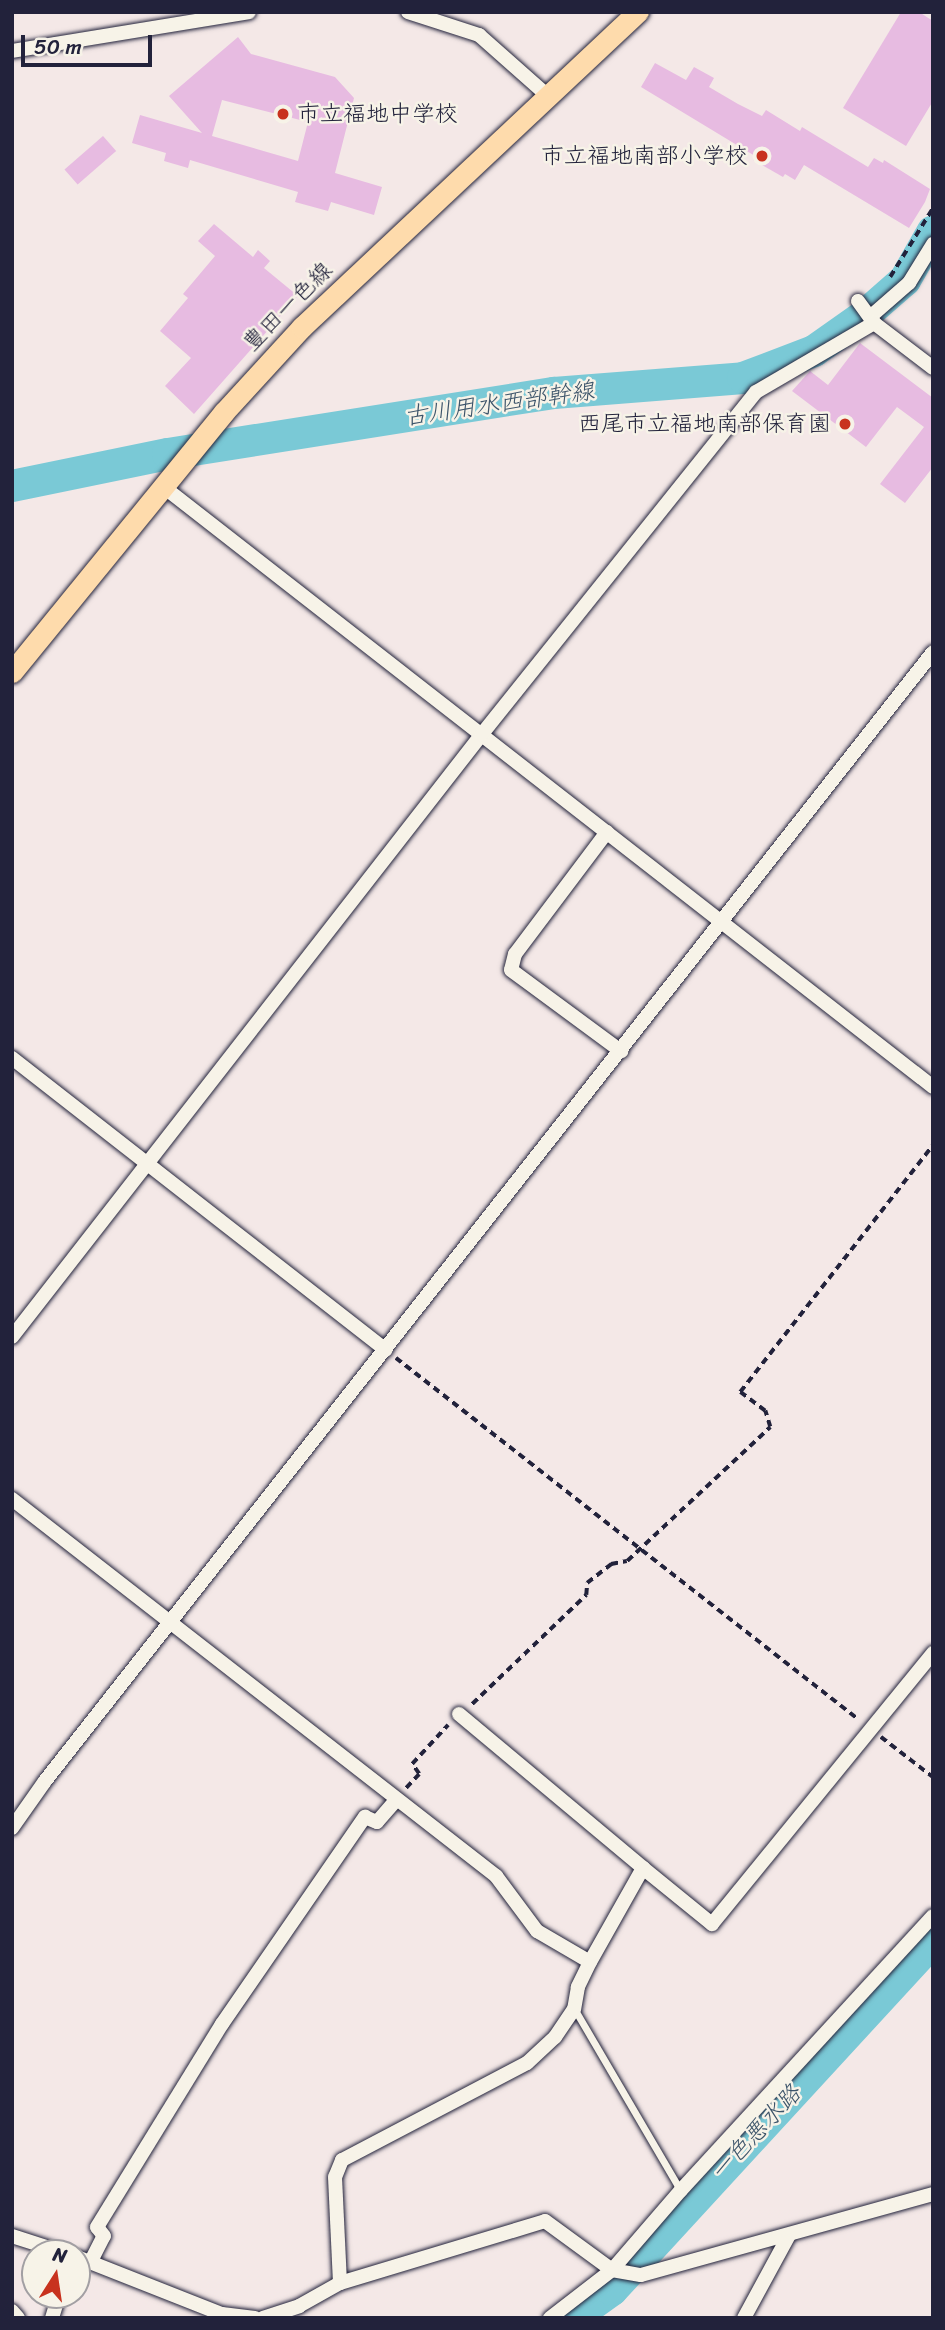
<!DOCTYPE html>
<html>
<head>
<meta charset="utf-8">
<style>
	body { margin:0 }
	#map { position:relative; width:945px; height:2330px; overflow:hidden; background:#f4e8e7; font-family:Sriracha,"Klee One",sans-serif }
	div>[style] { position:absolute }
	.river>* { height:32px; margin:-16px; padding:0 16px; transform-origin:16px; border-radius:16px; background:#7ac9d6 }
	.building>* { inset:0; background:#e7bbe1; transform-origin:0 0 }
	.path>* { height:3.5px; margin-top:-1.75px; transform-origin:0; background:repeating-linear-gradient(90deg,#22223b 0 7px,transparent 0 12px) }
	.roads { filter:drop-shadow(0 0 2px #22223b) drop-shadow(0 0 2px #22223b) }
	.lane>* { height:7px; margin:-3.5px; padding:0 3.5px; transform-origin:3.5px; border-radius:3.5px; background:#f7f3e8 }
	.street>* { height:14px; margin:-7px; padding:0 7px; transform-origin:7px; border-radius:7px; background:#f7f3e8 }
	.primary>* { height:21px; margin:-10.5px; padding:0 10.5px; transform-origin:10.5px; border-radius:10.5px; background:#fedbac }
	.dots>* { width:19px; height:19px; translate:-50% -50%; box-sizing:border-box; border:4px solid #f7f3e8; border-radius:50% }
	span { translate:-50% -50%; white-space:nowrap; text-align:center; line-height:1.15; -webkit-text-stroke:5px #f7f3e8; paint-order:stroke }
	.poi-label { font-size:23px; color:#22223b }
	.left { translate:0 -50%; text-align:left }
	.right { translate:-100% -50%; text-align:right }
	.street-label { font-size:23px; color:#22223b }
	.water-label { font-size:24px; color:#3c546a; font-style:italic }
	.frame { position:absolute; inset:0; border:14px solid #22223b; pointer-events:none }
	.north { position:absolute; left:21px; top:2239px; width:70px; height:70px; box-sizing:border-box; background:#f7f3e8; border:2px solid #a29fa3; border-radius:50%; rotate:12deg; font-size:19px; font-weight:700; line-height:28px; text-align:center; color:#22223b }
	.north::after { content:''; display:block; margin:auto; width:24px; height:32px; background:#c8321e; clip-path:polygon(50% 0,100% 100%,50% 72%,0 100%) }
	.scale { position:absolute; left:21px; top:35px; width:131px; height:32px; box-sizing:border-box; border:4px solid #22223b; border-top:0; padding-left:9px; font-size:21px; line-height:24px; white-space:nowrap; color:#22223b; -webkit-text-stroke:5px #f7f3e8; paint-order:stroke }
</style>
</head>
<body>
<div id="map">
	<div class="river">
		<div style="left:12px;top:486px;width:159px;rotate:-11.6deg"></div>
		<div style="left:168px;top:454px;width:391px;rotate:-9deg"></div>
		<div style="left:554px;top:393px;width:190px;rotate:-4.5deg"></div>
		<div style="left:743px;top:378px;width:76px;rotate:-20.8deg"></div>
		<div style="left:814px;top:351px;width:62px;rotate:-35.2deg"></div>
		<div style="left:865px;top:315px;width:53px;rotate:-41.2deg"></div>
		<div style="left:905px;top:280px;width:56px;rotate:-60.3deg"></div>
		<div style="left:573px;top:2318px;width:48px;rotate:-35.7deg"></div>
		<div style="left:612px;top:2290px;width:474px;rotate:-47.4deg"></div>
	</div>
	<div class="building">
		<div style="clip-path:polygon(901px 12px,919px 12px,933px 21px,933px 101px,906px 146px,843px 108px)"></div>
		<div style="clip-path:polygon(evenodd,238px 37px,251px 54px,335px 77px,354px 98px,335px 173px,382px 187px,374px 215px,331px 202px,328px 211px,295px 202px,298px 192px,190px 160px,188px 168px,164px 161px,166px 153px,132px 143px,140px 115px,202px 133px,169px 96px,238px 37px,222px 100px,308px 122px,298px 161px,212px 136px,222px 100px)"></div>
		<div style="clip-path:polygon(655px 63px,686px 80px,694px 67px,714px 78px,709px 87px,738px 104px,762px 116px,766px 110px,800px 131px,802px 127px,868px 167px,874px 158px,883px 163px,884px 160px,930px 189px,925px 202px,909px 228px,804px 165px,795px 180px,785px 174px,783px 177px,753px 160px,755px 156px,641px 87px)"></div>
		<div style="left:103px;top:136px;width:20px;height:51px;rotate:49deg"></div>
		<div style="clip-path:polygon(214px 224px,253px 257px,258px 250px,270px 261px,264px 268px,298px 296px,194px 414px,165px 386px,191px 358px,160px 331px,188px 298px,183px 294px,215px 256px,198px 241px)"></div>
		<div style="clip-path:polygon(860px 343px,933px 398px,933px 467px,905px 503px,880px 484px,924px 427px,897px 407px,866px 447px,792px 391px,810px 371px,828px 385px)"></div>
	</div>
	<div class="path">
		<div style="left:890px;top:277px;width:81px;rotate:-58.1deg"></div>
		<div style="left:396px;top:1358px;width:586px;rotate:38deg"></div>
		<div style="left:472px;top:1704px;width:158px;rotate:-43.7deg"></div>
		<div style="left:586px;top:1595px;width:12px;rotate:-85deg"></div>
		<div style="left:587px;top:1583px;width:31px;rotate:-38deg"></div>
		<div style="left:611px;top:1564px;width:16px;rotate:-11deg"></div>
		<div style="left:627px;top:1561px;width:196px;rotate:-43.1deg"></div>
		<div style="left:770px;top:1427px;width:17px;rotate:-107deg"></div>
		<div style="left:765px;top:1411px;width:31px;rotate:-143deg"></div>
		<div style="left:740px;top:1392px;width:313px;rotate:-52deg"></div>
		<div style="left:881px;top:1737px;width:66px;rotate:37.6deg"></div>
		<div style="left:406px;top:1788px;width:19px;rotate:-47deg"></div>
		<div style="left:419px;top:1774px;width:12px;rotate:-125deg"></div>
		<div style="left:412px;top:1764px;width:53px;rotate:-47.3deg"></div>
	</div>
	<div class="roads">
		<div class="lane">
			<div style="left:575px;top:2010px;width:208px;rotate:59.7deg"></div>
		</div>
		<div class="street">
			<div style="left:408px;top:12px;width:75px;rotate:17.9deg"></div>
			<div style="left:479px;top:35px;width:92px;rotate:41.5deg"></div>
			<div style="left:12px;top:51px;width:240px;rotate:-9.3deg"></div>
			<div style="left:858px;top:301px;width:27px;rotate:54deg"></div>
			<div style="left:874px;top:323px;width:74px;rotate:37.3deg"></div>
			<div style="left:870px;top:317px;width:52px;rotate:-41.1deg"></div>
			<div style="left:909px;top:283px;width:46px;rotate:-58.4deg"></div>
			<div style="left:165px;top:488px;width:974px;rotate:37.95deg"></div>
			<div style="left:607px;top:832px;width:153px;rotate:127deg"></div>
			<div style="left:515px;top:954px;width:16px;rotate:104deg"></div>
			<div style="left:511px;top:970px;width:137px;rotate:36.4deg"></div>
			<div style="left:12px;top:1058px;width:474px;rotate:38deg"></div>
			<div style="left:12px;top:1337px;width:765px;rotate:-52.07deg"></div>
			<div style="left:482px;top:734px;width:438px;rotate:-51.3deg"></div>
			<div style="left:756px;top:392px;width:137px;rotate:-30.3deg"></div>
			<div style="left:12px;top:1499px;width:614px;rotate:37.92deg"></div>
			<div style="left:496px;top:1876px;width:69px;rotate:53.3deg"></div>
			<div style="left:537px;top:1931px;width:61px;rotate:30.3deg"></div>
			<div style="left:590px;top:1962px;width:28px;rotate:116deg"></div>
			<div style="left:578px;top:1987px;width:22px;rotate:100deg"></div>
			<div style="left:574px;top:2009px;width:34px;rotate:124deg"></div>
			<div style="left:555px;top:2037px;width:38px;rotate:137deg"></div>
			<div style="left:527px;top:2063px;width:209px;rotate:152.3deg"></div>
			<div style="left:342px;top:2160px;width:18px;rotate:112deg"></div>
			<div style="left:335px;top:2177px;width:106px;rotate:87.3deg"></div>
			<div style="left:459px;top:1714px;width:240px;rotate:39.9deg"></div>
			<div style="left:12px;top:1828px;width:57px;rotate:-54.9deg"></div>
			<div style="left:45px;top:1781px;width:1436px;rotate:-51.81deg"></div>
			<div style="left:590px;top:1962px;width:108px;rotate:-60.6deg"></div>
			<div style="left:643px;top:1868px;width:89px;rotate:39.1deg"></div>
			<div style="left:712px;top:1924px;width:350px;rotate:-50.8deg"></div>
			<div style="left:12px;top:2236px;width:56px;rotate:17.8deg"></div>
			<div style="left:77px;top:2257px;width:156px;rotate:21.5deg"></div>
			<div style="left:222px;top:2314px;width:33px;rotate:7deg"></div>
			<div style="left:91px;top:2261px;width:28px;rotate:-63deg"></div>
			<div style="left:104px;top:2236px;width:11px;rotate:-128deg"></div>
			<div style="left:97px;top:2227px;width:238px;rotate:-58.4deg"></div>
			<div style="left:222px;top:2024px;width:252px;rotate:-55.4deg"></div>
			<div style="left:365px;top:1817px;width:13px;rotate:23deg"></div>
			<div style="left:377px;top:1822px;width:29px;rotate:-49deg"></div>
			<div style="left:12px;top:2311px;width:9px;rotate:49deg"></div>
			<div style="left:52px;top:2318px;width:24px;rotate:-73deg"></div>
			<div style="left:263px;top:2318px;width:38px;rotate:-18deg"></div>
			<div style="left:299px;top:2306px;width:47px;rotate:-29.3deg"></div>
			<div style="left:340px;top:2283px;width:214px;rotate:-16.8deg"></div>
			<div style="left:545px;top:2221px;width:83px;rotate:36.2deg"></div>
			<div style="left:612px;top:2270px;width:29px;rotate:10deg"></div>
			<div style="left:641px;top:2275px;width:303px;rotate:-15.5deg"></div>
			<div style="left:550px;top:2318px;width:78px;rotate:-37.7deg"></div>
			<div style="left:612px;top:2270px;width:106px;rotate:-49.2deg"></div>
			<div style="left:681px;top:2190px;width:372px;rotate:-47.4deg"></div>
			<div style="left:744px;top:2318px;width:94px;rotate:-61.5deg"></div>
		</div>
		<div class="primary">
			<div style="left:12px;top:672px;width:335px;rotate:-50.8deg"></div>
			<div style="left:224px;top:412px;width:115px;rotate:-47.5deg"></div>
			<div style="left:302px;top:327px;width:461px;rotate:-43.2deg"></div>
		</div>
	</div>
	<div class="dots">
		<div style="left:283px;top:114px;background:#c8321e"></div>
		<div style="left:762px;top:156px;background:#c8321e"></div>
		<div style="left:845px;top:424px;background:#c8321e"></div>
	</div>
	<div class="poi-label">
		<span class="left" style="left:297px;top:114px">市立福地中学校</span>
		<span class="right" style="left:748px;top:156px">市立福地南部小学校</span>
		<span class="right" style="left:831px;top:424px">西尾市立福地南部保育園</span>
	</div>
	<div class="street-label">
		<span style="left:288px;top:307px;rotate:-45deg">豊田一色線</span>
	</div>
	<div class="water-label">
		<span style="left:499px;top:404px;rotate:-8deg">古川用水西部幹線</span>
		<span style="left:756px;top:2133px;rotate:-47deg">一色悪水路</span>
	</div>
	<div class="frame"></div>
	<div class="north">N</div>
	<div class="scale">50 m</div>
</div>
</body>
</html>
